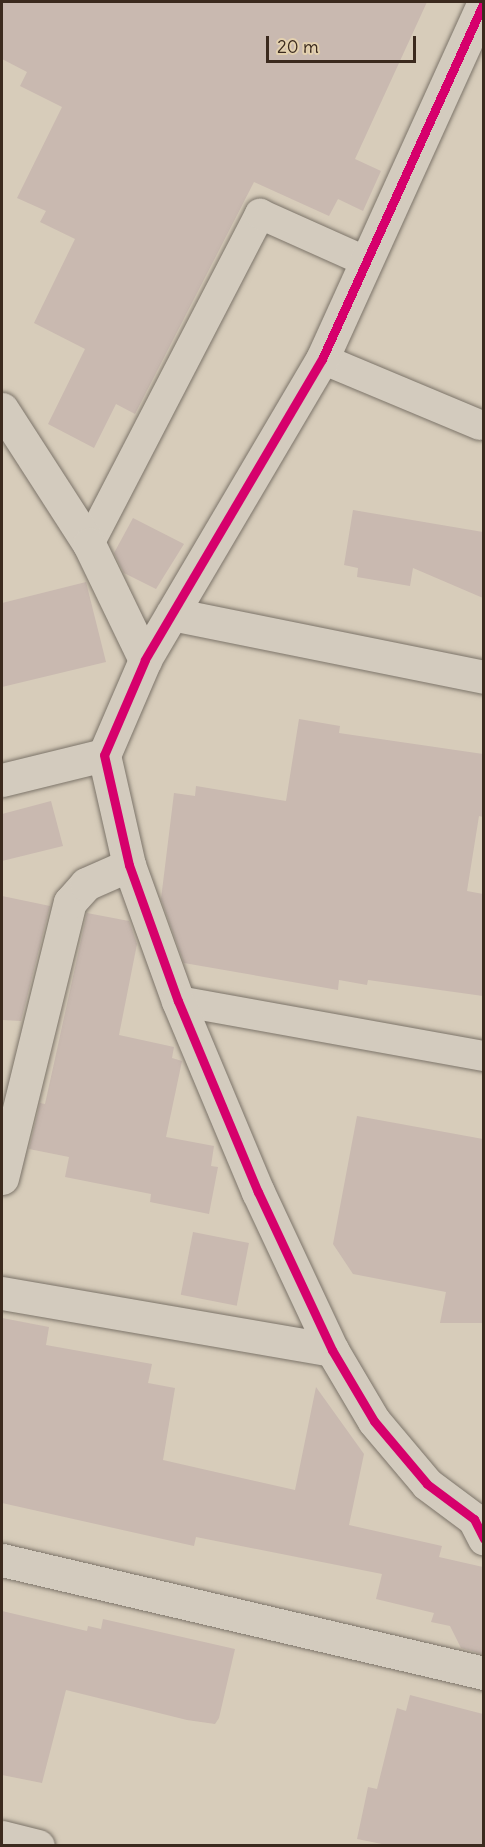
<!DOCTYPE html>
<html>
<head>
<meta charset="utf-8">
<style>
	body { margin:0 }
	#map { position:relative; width:485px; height:1847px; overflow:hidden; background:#d7ccba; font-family:Delius,sans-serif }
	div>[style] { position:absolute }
	.building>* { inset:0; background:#c9b9b0; transform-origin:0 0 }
	.roads { filter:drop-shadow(0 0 2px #7c7469) drop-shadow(0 0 2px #7c7469) }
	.service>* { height:30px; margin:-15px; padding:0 15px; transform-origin:15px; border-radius:15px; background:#d3cbbe }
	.minor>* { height:33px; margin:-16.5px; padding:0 16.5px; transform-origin:16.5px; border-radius:16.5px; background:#d3cbbe }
	.cycleway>* { height:9px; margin:-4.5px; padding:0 4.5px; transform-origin:4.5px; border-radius:4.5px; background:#d6006c }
	span { translate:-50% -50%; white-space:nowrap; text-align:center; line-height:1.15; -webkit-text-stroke:6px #e3d0ae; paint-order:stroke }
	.frame { position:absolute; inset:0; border:3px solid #3b2a1e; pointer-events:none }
	.scale { position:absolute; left:266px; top:36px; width:150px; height:27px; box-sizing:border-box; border:3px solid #3b2a1e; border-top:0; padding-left:8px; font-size:18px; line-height:21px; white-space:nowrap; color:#3b2a1e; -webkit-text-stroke:4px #e3d0ae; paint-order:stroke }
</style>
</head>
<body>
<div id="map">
	<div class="building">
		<div style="clip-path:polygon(2px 2px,427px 2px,355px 159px,381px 171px,363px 211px,338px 199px,329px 216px,254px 182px,135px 414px,116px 404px,94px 448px,48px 424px,85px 349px,34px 323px,75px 239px,40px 222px,46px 211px,17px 198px,62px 107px,20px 86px,27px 72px,2px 59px)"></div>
		<div style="clip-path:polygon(353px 510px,483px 532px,483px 598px,413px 568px,410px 586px,357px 577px,358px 568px,344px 565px)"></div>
		<div style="clip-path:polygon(133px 518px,184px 544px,156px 589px,124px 573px,114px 553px)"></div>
		<div style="clip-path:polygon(86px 582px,106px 662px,2px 687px,2px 603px)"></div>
		<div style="clip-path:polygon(299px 719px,340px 726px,339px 733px,483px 754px,483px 817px,479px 816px,467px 891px,483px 894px,483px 996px,368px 980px,367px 985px,339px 980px,338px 990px,184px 963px,161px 899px,174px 793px,195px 796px,196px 786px,286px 801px)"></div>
		<div style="clip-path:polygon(51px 801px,63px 846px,2px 861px,2px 814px)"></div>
		<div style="clip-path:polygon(2px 896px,50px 906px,21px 1021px,2px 1020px)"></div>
		<div style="clip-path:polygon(87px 913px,129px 921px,137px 944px,119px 1035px,174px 1047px,172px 1058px,182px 1061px,166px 1137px,214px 1146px,211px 1166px,218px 1167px,209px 1214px,150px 1202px,151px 1194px,65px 1177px,69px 1157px,29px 1149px,40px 1103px,45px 1104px)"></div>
		<div style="clip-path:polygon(357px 1116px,483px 1139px,483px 1323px,440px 1323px,446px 1292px,353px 1274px,333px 1244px)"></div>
		<div style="left:193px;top:1232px;width:57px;height:64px;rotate:11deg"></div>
		<div style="clip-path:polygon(2px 1318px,49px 1327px,46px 1345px,152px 1364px,148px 1383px,175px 1388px,163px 1460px,295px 1490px,316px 1387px,364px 1454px,349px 1525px,442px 1546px,439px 1557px,483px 1567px,483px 1654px,461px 1648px,450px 1626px,431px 1622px,434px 1613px,376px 1599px,382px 1574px,196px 1537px,194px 1546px,2px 1503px)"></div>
		<div style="clip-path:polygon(2px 1611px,87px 1631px,88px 1626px,101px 1629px,103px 1619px,235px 1649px,219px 1718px,215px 1724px,187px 1720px,66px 1690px,42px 1783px,2px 1775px)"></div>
		<div style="clip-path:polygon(410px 1695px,483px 1714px,483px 1845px,387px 1845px,357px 1839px,368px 1787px,377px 1789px,397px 1708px,406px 1711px)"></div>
	</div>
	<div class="roads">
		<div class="service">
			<div style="left:322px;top:359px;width:171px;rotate:22.7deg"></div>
			<div style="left:89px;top:544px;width:372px;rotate:-62.6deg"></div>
			<div style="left:260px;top:214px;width:115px;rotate:24.1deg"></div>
			<div style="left:178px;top:1001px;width:311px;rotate:10.2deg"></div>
		</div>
		<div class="minor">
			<div style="left:484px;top:2px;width:392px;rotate:114.4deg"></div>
			<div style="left:322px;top:359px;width:349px;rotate:120.5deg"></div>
			<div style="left:145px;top:660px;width:103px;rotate:113.3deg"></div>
			<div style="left:104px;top:755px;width:113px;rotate:77.2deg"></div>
			<div style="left:129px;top:865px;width:145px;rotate:70.2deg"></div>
			<div style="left:178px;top:1001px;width:207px;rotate:67.3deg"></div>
			<div style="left:258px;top:1192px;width:174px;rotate:64.9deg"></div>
			<div style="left:332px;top:1350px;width:82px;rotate:59.4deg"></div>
			<div style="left:374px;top:1421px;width:82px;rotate:49.9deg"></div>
			<div style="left:427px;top:1484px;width:59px;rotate:36.7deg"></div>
			<div style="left:474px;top:1519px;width:22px;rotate:63deg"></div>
			<div style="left:2px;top:409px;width:161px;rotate:57.2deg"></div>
			<div style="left:89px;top:544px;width:129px;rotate:64.2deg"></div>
			<div style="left:172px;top:614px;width:318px;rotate:11.4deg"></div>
			<div style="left:2px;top:780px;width:105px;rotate:-13.8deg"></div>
			<div style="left:2px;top:1178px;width:284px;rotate:-76.2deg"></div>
			<div style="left:70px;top:902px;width:24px;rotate:-48deg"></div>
			<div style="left:86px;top:884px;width:47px;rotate:-23.8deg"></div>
			<div style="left:2px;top:1293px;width:335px;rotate:9.8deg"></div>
			<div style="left:2px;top:1560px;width:495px;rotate:13.2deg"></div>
			<div style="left:2px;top:1837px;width:37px;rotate:14deg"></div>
		</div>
	</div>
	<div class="cycleway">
		<div style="left:484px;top:2px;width:392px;rotate:114.4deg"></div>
		<div style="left:322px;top:359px;width:349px;rotate:120.5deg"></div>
		<div style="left:145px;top:660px;width:103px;rotate:113.3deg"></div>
		<div style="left:104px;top:755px;width:113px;rotate:77.2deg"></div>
		<div style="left:129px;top:865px;width:145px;rotate:70.2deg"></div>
		<div style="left:178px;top:1001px;width:207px;rotate:67.3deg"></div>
		<div style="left:258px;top:1192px;width:174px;rotate:64.9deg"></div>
		<div style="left:332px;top:1350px;width:82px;rotate:59.4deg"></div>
		<div style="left:374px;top:1421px;width:82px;rotate:49.9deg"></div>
		<div style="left:427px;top:1484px;width:59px;rotate:36.7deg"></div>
		<div style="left:474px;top:1519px;width:22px;rotate:63deg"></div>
	</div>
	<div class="frame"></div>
	<div class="scale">20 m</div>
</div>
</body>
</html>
